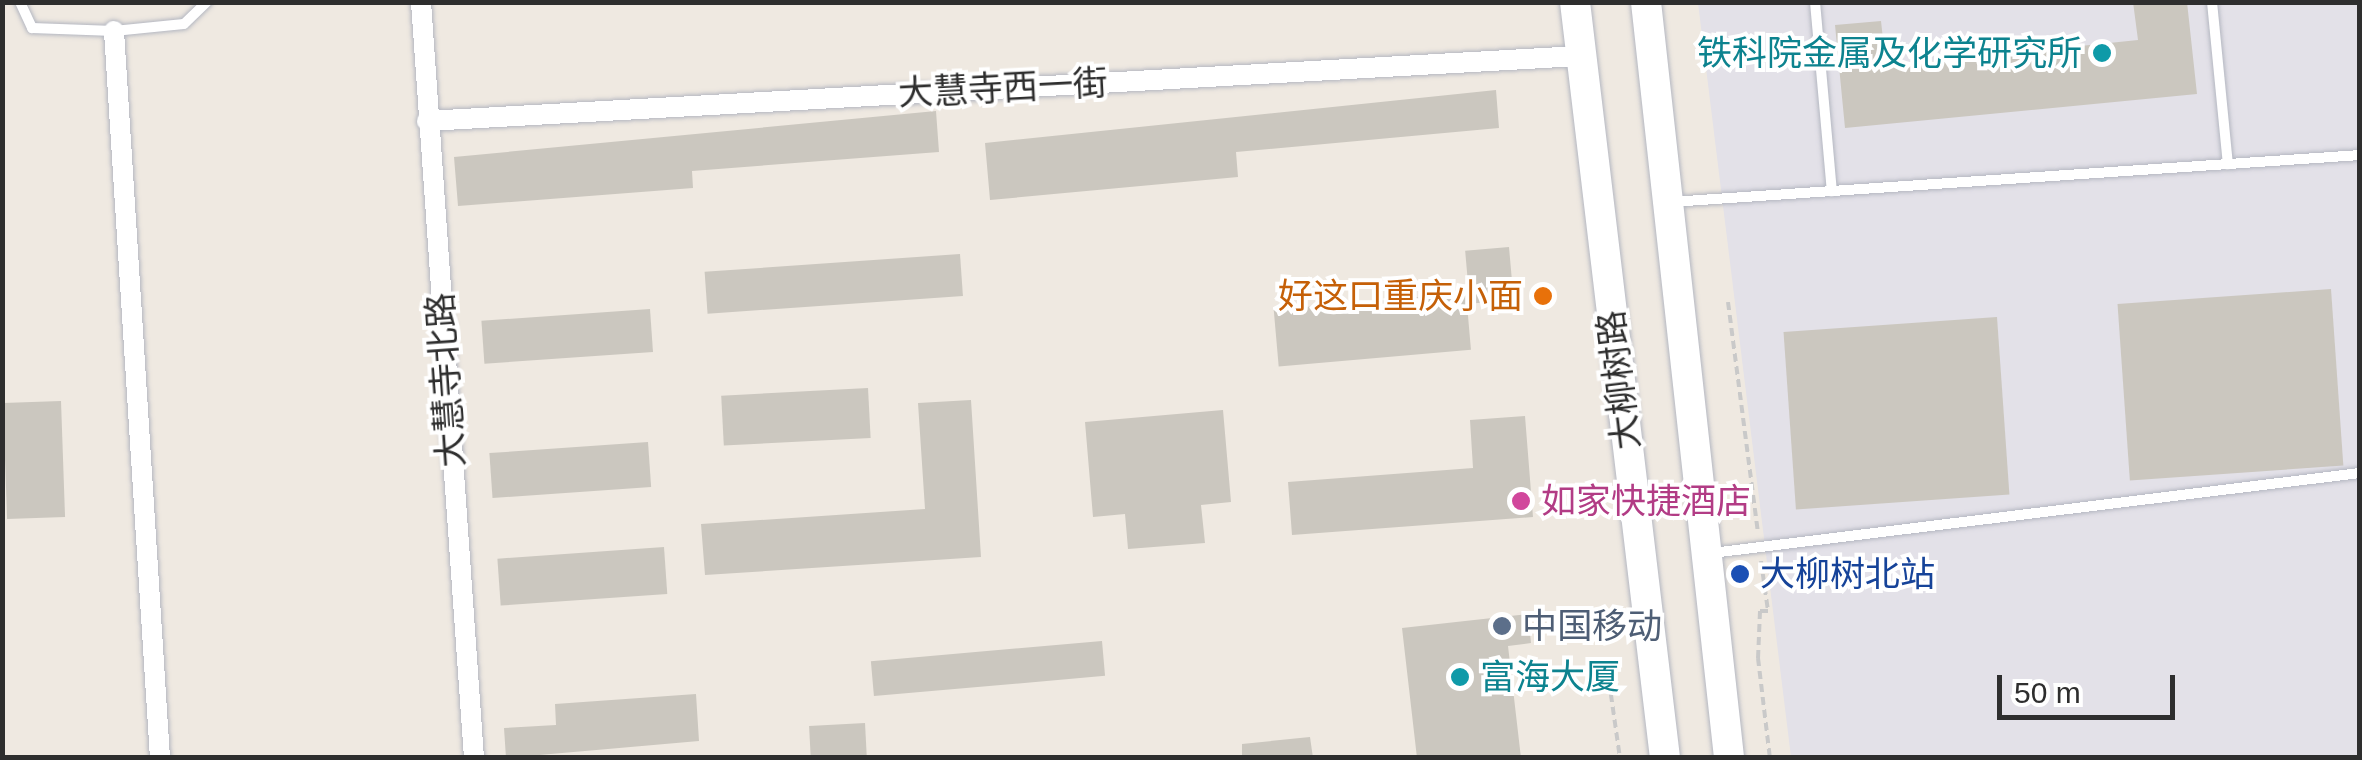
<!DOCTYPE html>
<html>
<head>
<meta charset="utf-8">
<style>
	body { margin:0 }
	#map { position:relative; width:2362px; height:760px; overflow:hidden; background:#efe9e1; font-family:Helvetica,"Noto Sans SC",sans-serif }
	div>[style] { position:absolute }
	.industrial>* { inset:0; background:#e3e1e8 }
	.building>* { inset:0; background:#cbc7bf; transform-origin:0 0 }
	.path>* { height:4px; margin-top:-2px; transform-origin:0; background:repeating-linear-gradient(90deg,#c9c9c9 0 8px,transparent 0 13px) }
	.roads { filter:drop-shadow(0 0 2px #b4b7c1) drop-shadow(0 0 2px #b4b7c1) }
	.lane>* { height:10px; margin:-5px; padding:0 5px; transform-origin:5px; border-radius:5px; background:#fff }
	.street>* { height:20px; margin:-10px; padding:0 10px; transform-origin:10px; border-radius:10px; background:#fff }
	.secondary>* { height:30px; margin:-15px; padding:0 15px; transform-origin:15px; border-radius:15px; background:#fff }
	.dots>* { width:28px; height:28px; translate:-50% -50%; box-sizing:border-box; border:5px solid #fff; border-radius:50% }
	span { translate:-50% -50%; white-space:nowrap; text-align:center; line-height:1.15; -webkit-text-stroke:8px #fff; paint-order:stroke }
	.culture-label { font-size:35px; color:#0d838f }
	.right { translate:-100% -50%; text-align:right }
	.left { translate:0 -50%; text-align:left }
	.street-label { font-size:35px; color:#2e2e2e }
	.food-label { font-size:35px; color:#c56008 }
	.hotel-label { font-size:35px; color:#b23c85 }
	.transit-label { font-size:35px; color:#164399 }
	.service-label { font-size:35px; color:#4e5e75 }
	.frame { position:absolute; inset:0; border:5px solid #2e2e2e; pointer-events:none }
	.scale { position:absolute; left:1997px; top:675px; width:178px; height:45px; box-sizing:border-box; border:5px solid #2e2e2e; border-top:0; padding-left:12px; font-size:30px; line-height:35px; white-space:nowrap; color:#2e2e2e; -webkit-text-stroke:8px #fff; paint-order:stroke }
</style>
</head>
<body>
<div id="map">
	<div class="industrial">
		<div style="clip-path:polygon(1698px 3px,2359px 3px,2359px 757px,1791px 757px)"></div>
	</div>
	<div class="building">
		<div style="clip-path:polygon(2133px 2px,2187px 2px,2197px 94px,1845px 128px,1835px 25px,1881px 21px,1886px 66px,2138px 40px)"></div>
		<div style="clip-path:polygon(1496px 90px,1499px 128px,1236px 152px,1238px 177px,990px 200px,985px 143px)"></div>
		<div style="clip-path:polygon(936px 111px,939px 152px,692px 171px,693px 188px,458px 206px,454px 157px)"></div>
		<div style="left:1509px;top:247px;width:53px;height:44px;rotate:85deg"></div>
		<div style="left:960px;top:254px;width:42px;height:256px;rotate:86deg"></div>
		<div style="left:2331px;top:289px;width:177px;height:214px;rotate:86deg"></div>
		<div style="left:1466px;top:293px;width:57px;height:193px;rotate:85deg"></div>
		<div style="left:650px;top:309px;width:43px;height:169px;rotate:86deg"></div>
		<div style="left:1997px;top:317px;width:178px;height:214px;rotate:86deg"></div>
		<div style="left:868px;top:388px;width:50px;height:147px;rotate:87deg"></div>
		<div style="clip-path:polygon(971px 400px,981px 557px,705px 575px,701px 524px,925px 509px,918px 403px)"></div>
		<div style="left:61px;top:401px;width:116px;height:58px;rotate:88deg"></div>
		<div style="clip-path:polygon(1223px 410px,1231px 502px,1201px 505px,1205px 543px,1128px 549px,1125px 514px,1093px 517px,1085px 422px)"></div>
		<div style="clip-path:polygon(1525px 416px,1533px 517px,1292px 535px,1288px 482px,1473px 468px,1470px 420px)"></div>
		<div style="left:648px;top:442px;width:45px;height:159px;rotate:86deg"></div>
		<div style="left:664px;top:547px;width:47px;height:167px;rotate:86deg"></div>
		<div style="clip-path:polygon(1528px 614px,1531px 643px,1508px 646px,1521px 758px,1417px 758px,1402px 628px)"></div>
		<div style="left:1102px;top:641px;width:35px;height:232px;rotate:85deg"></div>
		<div style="clip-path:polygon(696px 694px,699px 741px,506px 758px,504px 728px,556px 725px,555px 704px)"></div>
		<div style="left:865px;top:723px;width:35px;height:56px;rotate:87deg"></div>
		<div style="clip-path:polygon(1310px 737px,1313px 758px,1242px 758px,1242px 744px)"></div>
	</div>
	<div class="path">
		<div style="left:1728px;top:302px;width:232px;rotate:82.6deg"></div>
		<div style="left:1761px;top:561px;width:50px;rotate:82deg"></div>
		<div style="left:1768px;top:611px;width:8px;rotate:180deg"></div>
		<div style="left:1760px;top:611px;width:47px;rotate:92.4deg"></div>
		<div style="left:1758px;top:658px;width:101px;rotate:83.2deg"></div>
		<div style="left:1609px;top:681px;width:78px;rotate:81.9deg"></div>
	</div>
	<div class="roads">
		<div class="lane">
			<div style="left:20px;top:2px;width:29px;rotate:65deg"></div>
			<div style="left:32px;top:28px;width:82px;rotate:2.1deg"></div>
			<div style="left:114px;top:31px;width:70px;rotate:-5.7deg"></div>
			<div style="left:184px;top:24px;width:32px;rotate:-44deg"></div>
			<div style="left:1815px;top:2px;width:190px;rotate:84.9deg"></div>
			<div style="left:2212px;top:2px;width:163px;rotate:84.4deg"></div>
			<div style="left:1671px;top:202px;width:691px;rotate:-3.9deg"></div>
			<div style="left:1712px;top:553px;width:653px;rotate:-7.04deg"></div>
		</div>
		<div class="street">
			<div style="left:421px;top:2px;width:758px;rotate:85.99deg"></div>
			<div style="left:114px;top:31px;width:728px;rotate:86.38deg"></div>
			<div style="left:427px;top:121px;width:1155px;rotate:-3.23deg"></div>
		</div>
		<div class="secondary">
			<div style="left:1575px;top:2px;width:761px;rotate:83.21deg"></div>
			<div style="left:1646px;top:2px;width:761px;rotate:83.73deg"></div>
		</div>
	</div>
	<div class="dots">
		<div style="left:2102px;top:53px;background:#0f9aa8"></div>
		<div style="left:1543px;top:296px;background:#e8710a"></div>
		<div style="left:1521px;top:501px;background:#d1479c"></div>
		<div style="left:1740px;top:574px;background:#1a4fb4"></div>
		<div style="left:1502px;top:626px;background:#5c6f8a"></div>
		<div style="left:1460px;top:677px;background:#0f9aa8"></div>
	</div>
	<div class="culture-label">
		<span class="right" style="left:2082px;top:53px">铁科院金属及化学研究所</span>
		<span class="left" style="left:1480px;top:677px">富海大厦</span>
	</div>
	<div class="street-label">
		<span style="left:1003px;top:88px;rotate:-3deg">大慧寺西一街</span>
		<span style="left:446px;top:380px;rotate:-94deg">大慧寺北路</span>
		<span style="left:1619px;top:380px;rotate:-97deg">大柳树路</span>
	</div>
	<div class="food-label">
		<span class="right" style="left:1523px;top:296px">好这口重庆小面</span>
	</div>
	<div class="hotel-label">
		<span class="left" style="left:1541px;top:501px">如家快捷酒店</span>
	</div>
	<div class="transit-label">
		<span class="left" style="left:1760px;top:574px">大柳树北站</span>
	</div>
	<div class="service-label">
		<span class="left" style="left:1522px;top:626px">中国移动</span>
	</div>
	<div class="frame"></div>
	<div class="scale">50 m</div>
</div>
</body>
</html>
